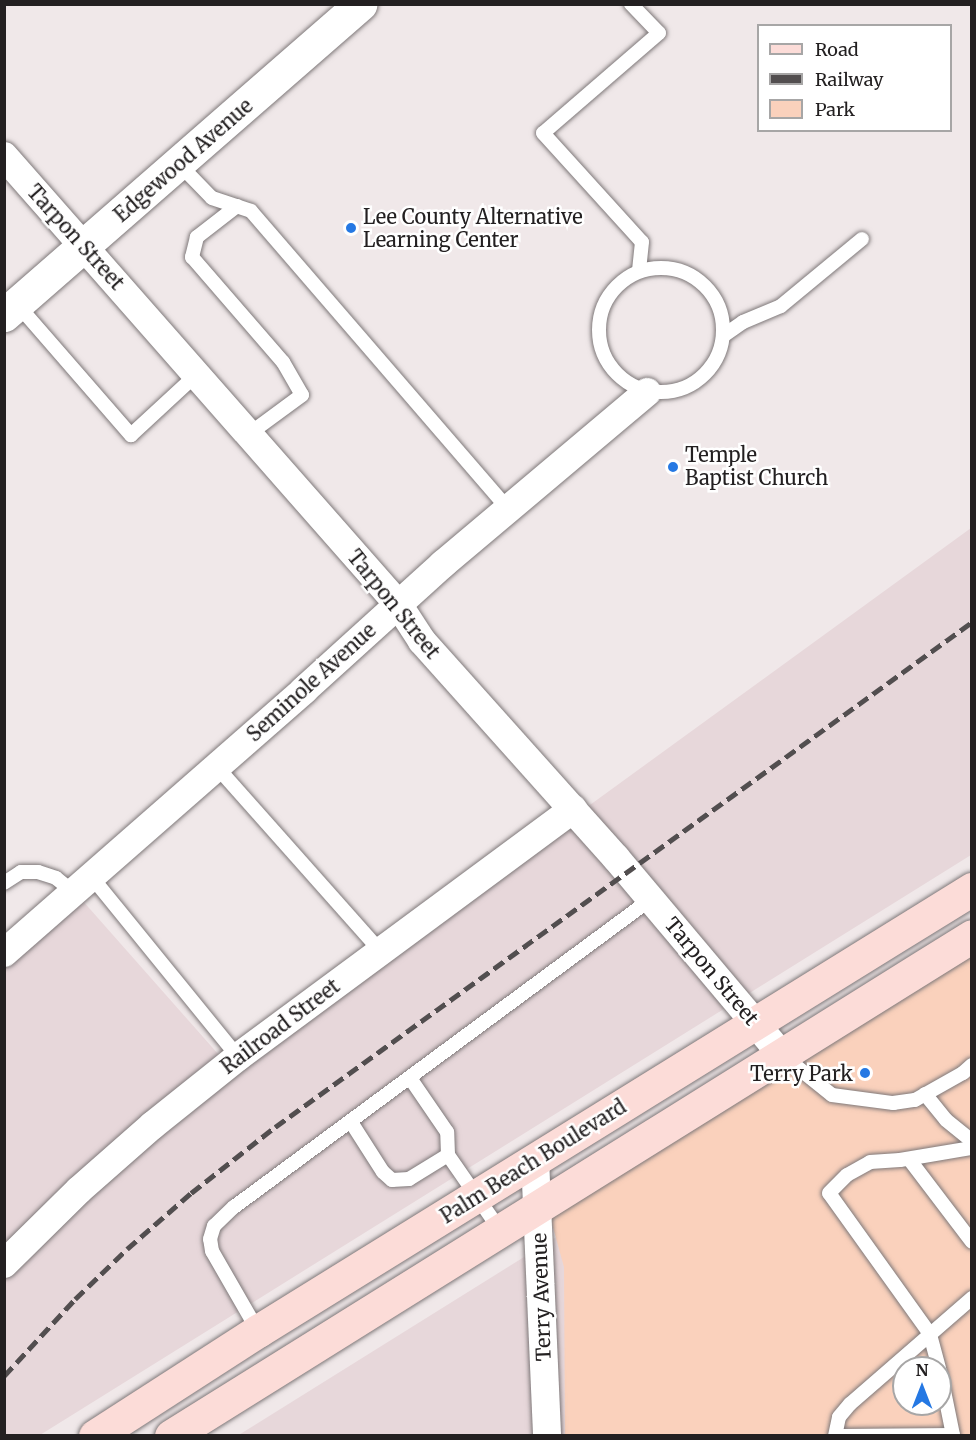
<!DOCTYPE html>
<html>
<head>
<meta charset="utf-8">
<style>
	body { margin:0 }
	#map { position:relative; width:976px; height:1440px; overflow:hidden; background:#f0e8e9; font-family:Merriweather,serif }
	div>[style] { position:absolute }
	.built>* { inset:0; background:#e7d7da }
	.green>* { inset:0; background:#fad1bc }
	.roads { filter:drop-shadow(0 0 2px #7e7879) drop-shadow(0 0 2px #7e7879) }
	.lane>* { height:14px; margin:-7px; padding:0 7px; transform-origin:7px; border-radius:7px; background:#fff }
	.lane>.ring { margin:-7px; padding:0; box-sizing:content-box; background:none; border:14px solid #fff; border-radius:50% }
	.street>* { height:28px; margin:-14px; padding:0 14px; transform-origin:14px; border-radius:14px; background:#fff }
	.secondary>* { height:33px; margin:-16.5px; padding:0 16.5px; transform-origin:16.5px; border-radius:16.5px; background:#fff }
	.primary>* { height:33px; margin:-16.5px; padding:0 16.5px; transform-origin:16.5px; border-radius:16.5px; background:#fcdcd8 }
	.rail>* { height:4.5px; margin-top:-2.25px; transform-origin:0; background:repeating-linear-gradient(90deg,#524e4f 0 12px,transparent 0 18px) }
	.dots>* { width:16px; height:16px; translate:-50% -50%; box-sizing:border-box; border:3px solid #fff; border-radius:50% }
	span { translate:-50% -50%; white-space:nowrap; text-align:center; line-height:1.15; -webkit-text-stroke:5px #fff; paint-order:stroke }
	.street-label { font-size:20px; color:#232021 }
	.poi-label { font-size:20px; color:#232021 }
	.left { translate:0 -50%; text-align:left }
	.right { translate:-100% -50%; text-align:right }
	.frame { position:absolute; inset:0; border:6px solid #232021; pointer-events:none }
	.legend { position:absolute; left:757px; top:24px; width:195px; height:108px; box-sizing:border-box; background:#fff; border:2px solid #a7a6a6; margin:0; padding:8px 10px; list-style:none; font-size:18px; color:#232021 }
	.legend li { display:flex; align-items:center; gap:12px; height:30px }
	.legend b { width:30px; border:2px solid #a7a6a6 }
	.north { position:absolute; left:892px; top:1356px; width:60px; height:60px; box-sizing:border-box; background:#fff; border:2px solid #a7a6a6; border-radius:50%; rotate:0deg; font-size:16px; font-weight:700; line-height:24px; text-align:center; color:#232021 }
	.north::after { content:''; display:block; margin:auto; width:21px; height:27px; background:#2578e3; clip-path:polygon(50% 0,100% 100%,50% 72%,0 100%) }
</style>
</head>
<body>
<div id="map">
	<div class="built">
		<div style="clip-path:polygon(971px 528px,971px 855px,40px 1435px,5px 1435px,4px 966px,82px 900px,234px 1072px,583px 810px)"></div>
		<div style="clip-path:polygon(670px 1166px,830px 1436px,237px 1436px)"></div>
	</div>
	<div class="green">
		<div style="clip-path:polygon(evenodd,971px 939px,971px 1435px,565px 1435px,564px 1267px,547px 1206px,971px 939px,904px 1368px,940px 1368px,940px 1404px,904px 1404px,904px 1368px)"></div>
	</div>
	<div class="roads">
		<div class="lane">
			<div style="left:631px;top:4px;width:40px;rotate:46deg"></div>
			<div style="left:659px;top:33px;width:153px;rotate:139.2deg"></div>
			<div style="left:543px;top:133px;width:147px;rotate:47.8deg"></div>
			<div style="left:642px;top:242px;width:29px;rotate:96deg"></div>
			<div style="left:179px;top:164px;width:47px;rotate:45.9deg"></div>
			<div style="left:212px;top:198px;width:41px;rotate:18.4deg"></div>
			<div style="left:251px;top:211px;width:394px;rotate:49.2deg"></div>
			<div style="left:237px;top:206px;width:51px;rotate:142.2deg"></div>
			<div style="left:197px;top:237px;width:21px;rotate:104deg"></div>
			<div style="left:192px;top:257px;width:139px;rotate:49.1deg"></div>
			<div style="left:283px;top:362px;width:38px;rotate:60deg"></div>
			<div style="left:302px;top:395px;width:66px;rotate:143.7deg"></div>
			<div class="ring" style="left:599px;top:268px;width:110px;height:110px"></div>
			<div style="left:17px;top:304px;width:174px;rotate:49deg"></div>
			<div style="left:131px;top:435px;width:90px;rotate:-42.7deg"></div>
			<div style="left:723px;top:336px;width:24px;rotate:-35deg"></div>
			<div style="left:743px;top:322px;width:41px;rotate:-22.8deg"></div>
			<div style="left:781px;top:306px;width:105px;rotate:-39.6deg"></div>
			<div style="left:216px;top:766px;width:247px;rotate:48.4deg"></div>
			<div style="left:91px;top:876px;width:233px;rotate:50.9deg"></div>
			<div style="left:4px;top:883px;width:20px;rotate:-33deg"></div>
			<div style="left:21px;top:872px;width:17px"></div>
			<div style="left:38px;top:872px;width:19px;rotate:18deg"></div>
			<div style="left:56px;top:878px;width:22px;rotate:39deg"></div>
			<div style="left:781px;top:1054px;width:65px;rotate:38.8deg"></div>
			<div style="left:832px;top:1095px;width:62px;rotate:7.5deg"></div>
			<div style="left:893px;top:1103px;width:22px;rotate:-8deg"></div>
			<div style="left:915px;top:1100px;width:55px;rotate:-29.4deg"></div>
			<div style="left:963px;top:1073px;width:12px;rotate:-42deg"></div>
			<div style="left:925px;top:1094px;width:33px;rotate:51deg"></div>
			<div style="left:946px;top:1120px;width:33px;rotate:39deg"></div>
			<div style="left:351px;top:1122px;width:59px;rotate:57.4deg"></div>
			<div style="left:383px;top:1172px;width:12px;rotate:42deg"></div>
			<div style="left:392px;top:1180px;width:17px;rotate:-3deg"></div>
			<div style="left:409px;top:1179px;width:46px;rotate:-31.6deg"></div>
			<div style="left:448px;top:1155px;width:23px;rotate:-92deg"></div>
			<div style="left:447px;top:1132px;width:65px;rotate:-124.4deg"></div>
			<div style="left:448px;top:1155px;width:91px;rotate:55.3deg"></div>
			<div style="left:909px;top:1159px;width:104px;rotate:52.8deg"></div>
			<div style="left:258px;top:1331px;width:92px;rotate:-119.9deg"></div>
			<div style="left:212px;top:1251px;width:12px;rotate:-99deg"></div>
			<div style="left:210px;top:1239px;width:14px;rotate:-73deg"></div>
			<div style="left:214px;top:1226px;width:28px;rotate:-44deg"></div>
			<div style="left:234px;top:1207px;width:518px;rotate:-36.45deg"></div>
			<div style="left:939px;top:1368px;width:35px;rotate:-105deg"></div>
			<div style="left:930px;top:1334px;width:173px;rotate:-125.6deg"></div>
			<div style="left:829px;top:1193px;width:25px;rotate:-45deg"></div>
			<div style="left:847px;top:1175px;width:26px;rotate:-29deg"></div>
			<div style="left:870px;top:1162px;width:30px;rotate:-4deg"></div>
			<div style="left:900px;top:1160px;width:73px;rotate:-9.5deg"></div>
			<div style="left:835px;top:1436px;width:19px;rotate:-78deg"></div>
			<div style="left:839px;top:1417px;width:17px;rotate:-50deg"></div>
			<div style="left:850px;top:1404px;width:162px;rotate:-41deg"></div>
			<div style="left:843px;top:1436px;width:110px;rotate:-0.5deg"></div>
			<div style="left:953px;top:1435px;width:65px;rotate:-101.5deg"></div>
		</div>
		<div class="street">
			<div style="left:4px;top:156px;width:597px;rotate:48.67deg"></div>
			<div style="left:398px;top:604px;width:44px;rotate:57deg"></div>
			<div style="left:422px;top:641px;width:291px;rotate:48.2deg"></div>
			<div style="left:616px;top:858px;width:256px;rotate:49.9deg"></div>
			<div style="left:4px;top:953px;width:399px;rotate:-41.2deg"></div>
			<div style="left:304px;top:690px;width:188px;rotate:-42.2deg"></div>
			<div style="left:443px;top:564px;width:267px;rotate:-40.1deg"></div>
			<div style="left:535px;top:1159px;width:277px;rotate:87.5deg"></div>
			<div style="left:4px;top:1264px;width:105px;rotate:-44.6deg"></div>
			<div style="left:79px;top:1190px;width:98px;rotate:-41.3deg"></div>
			<div style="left:153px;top:1125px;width:109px;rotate:-38.7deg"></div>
			<div style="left:238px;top:1057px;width:417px;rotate:-36.5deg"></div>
		</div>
		<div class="secondary">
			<div style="left:4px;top:315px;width:473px;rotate:-41.1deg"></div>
		</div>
		<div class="primary">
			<div style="left:95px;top:1436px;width:194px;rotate:-32.8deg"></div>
			<div style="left:258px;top:1331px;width:840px;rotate:-31.76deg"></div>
			<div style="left:171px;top:1436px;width:944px;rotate:-31.97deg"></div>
		</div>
	</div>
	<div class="rail">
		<div style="left:4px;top:1376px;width:105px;rotate:-47.3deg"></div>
		<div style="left:75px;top:1299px;width:72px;rotate:-43.9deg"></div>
		<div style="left:127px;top:1249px;width:85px;rotate:-41.2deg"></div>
		<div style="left:191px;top:1193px;width:107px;rotate:-38.2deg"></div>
		<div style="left:275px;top:1127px;width:861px;rotate:-35.92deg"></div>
	</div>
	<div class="dots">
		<div style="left:351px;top:228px;background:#2578e3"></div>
		<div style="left:673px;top:467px;background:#2578e3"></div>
		<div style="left:865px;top:1073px;background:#2578e3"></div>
	</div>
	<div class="street-label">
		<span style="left:183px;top:160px;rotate:-41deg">Edgewood Avenue</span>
		<span style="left:76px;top:237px;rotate:48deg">Tarpon Street</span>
		<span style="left:394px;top:604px;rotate:51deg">Tarpon Street</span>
		<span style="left:311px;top:682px;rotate:-42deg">Seminole Avenue</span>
		<span style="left:712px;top:971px;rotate:50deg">Tarpon Street</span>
		<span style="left:280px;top:1026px;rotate:-37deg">Railroad Street</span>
		<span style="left:533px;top:1161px;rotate:-32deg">Palm Beach Boulevard</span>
		<span style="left:541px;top:1297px;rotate:-92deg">Terry Avenue</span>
	</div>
	<div class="poi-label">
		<span class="left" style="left:363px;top:228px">Lee County Alternative<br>Learning Center</span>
		<span class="left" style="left:685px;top:466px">Temple<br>Baptist Church</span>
		<span class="right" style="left:853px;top:1073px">Terry Park</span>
	</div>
	<div class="frame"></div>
	<ul class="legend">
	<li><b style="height:8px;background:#fcdcd8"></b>Road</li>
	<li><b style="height:8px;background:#524e4f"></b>Railway</li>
	<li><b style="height:16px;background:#fad1bc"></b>Park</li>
	</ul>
	<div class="north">N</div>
</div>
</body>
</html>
